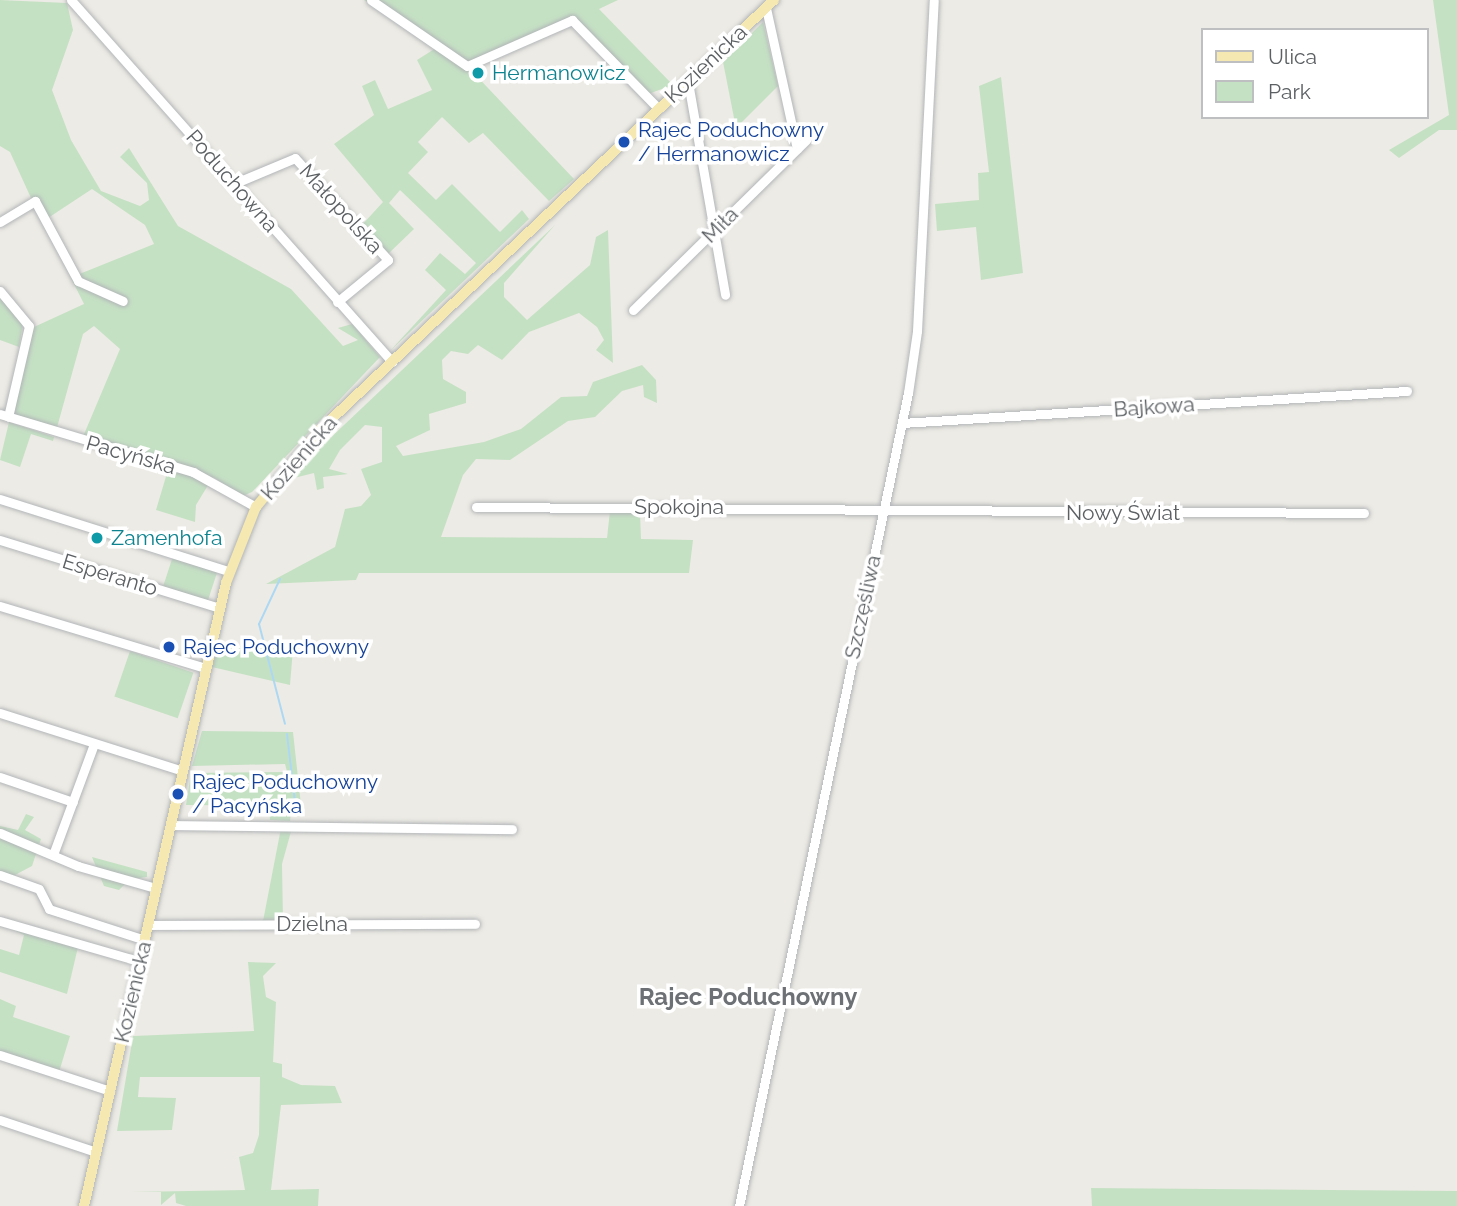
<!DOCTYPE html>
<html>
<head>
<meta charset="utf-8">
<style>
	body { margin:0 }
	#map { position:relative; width:1457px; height:1206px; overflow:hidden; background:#edebe5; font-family:Raleway,sans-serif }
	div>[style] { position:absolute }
	.green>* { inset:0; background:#c5e1c4; transform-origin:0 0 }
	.stream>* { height:2px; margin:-1px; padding:0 1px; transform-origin:1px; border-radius:1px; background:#add8f4 }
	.roads { filter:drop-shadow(0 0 2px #b2b5b8) drop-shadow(0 0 2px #b2b5b8) }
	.minor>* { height:9px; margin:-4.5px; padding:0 4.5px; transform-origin:4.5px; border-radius:4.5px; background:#fff }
	.major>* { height:10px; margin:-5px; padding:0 5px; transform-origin:5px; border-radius:5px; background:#f5e8b1 }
	.dots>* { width:19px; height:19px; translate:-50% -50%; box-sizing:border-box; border:4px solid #fff; border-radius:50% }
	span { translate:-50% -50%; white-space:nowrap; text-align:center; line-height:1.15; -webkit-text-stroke:7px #fff; paint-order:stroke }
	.street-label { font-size:21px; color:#5c6063 }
	.culture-label { font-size:21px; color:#0d838f }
	.left { translate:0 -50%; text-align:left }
	.transit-label { font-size:21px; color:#164399 }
	.quarter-label { font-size:24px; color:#6d7175; font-weight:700 }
	.legend { position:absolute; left:1201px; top:28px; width:228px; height:91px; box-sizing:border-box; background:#fff; border:2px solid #bebfc1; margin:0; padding:9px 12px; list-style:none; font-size:21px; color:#5c6063 }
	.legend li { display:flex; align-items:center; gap:14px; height:35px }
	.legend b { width:35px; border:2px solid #bebfc1 }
</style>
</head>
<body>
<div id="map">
	<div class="green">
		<div style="clip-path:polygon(0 0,67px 3px,73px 30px,52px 90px,71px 140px,101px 191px,140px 206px,149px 200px,147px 183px,120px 157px,129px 148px,178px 226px,291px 289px,343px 346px,358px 340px,338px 328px,352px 324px,380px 357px,252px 492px,243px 496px,213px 477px,196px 505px,195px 522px,156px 510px,170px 463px,82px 439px,120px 349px,94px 326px,83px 334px,56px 431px,12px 416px,34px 327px,84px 304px,71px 278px,127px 303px,77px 275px,154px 244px,145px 225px,92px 189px,48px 218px,31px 198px,10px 152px,0 146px)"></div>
		<div style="clip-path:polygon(364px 0,618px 0,599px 9px,673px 85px,648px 94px,572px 22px,470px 69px,574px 179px,549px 201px,483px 133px,469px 143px,442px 117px,418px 142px,428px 152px,408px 173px,436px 200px,452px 184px,500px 232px,522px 210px,529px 219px,390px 351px,446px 290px,425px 270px,440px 253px,465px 274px,476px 263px,400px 190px,389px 203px,414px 229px,388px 254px,361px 226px,383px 202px,334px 144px,374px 115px,362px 86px,375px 80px,388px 109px,432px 90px,417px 60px,436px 48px)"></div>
		<div style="clip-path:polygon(1433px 0,1457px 0,1457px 130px,1439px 130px,1399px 158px,1389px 150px,1449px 115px)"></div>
		<div style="clip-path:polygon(763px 22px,778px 86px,736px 128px,723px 62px)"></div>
		<div style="clip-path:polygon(1001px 77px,1023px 273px,981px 280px,976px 227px,937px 231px,935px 204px,979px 200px,978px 173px,989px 172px,979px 86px)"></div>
		<div style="clip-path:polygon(555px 225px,504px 283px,504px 297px,527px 320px,590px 265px,596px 237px,608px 230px,613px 363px,596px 350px,604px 340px,597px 327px,579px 313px,529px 332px,502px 360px,478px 345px,468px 354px,451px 351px,442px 360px,443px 379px,466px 392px,466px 403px,429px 414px,430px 430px,396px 446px,403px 456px,484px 442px,521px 429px,561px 397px,587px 396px,593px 382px,642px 365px,656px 380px,657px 403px,644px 397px,643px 385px,622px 391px,595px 417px,568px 421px,510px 460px,476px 459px,463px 475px,441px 537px,607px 538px,610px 511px,640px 513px,641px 539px,693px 540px,689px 573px,359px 573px,356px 580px,266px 584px,335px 547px,345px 509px,361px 506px,371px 495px,361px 469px,382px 462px,382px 427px,365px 425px,340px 450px,329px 469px,348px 474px,323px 477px,324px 488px,317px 490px,314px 473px,294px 478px,306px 461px)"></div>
		<div style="clip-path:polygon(0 296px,23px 323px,19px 347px,0 340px)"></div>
		<div style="clip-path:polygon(9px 422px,54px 437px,53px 441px,31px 434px,20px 467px,0 460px)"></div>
		<div style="left:173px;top:556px;width:47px;height:34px;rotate:18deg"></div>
		<div style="clip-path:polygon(218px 645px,293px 649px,290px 685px,212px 667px)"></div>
		<div style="left:130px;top:651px;width:67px;height:48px;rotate:19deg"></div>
		<div style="clip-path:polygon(202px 731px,293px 732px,301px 805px,292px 804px,290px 821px,270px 820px,269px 806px,186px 805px,191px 773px,287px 772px,285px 764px,192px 766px)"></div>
		<div style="clip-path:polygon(26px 814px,34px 817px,25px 830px,41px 839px,32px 866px,13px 876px,0 872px,0 826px,18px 830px)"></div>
		<div style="clip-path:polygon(281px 828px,292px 828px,282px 864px,283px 919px,263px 921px)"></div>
		<div style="clip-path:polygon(92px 857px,147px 872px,147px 877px,130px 879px,119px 890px,104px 886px)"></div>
		<div style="clip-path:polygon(0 923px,78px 947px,67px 994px,0 972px,0 949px,19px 955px,24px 935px)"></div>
		<div style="clip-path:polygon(248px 962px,276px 963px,263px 976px,266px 997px,276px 1002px,273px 1062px,282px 1064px,282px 1077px,301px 1085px,335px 1086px,342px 1103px,281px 1105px,271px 1190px,319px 1189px,318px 1206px,186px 1206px,176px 1203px,175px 1193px,161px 1205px,161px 1192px,131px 1192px,245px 1190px,239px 1157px,253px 1153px,259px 1135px,260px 1077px,140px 1077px,138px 1097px,176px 1098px,172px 1130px,117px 1131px,133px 1036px,254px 1031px)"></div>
		<div style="clip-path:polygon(0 999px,16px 1006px,13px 1017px,70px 1036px,59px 1072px,0 1054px)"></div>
		<div style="clip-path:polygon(1091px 1188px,1457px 1191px,1457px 1206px,1092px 1206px)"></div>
	</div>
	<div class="stream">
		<div style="left:280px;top:579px;width:50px;rotate:115deg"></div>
		<div style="left:259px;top:624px;width:103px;rotate:75.4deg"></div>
		<div style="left:287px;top:734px;width:68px;rotate:83.3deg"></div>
	</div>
	<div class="roads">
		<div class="minor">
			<div style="left:71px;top:0;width:484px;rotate:48.4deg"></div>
			<div style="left:371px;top:0;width:116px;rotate:34.5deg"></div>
			<div style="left:467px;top:66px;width:115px;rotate:-23.7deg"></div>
			<div style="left:572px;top:20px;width:124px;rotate:45.7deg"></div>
			<div style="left:766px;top:8px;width:144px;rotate:77.6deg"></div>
			<div style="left:688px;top:82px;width:216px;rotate:80.1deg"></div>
			<div style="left:233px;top:184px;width:67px;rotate:-22.8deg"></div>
			<div style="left:295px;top:158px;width:138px;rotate:47.6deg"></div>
			<div style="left:388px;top:260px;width:66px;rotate:140.5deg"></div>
			<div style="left:0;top:222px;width:41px;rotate:-31deg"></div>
			<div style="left:35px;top:201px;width:91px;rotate:61.7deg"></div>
			<div style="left:78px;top:281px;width:49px;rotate:24deg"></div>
			<div style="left:0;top:291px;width:45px;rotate:50.4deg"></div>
			<div style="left:29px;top:326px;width:93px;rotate:103deg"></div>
			<div style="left:633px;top:310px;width:243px;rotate:-44.5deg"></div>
			<div style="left:0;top:414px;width:202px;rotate:16.7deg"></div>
			<div style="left:193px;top:472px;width:72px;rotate:29.1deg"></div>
			<div style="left:902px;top:423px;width:506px;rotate:-3.63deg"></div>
			<div style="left:0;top:499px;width:240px;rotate:17.5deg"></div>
			<div style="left:476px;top:507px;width:888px;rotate:0.39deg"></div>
			<div style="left:0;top:540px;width:230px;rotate:17.2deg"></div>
			<div style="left:0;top:606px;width:215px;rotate:16.8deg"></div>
			<div style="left:0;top:713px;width:192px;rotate:17.6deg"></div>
			<div style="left:0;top:777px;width:77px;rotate:18.9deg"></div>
			<div style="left:171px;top:825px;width:341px;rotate:0.7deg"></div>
			<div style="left:0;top:833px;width:85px;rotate:22.9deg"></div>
			<div style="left:78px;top:866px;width:81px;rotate:15.8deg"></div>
			<div style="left:54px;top:852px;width:115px;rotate:-69.7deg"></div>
			<div style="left:0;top:875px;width:41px;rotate:19.7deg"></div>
			<div style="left:39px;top:889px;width:22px;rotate:63deg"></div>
			<div style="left:49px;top:909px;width:101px;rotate:17.9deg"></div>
			<div style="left:0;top:921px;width:145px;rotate:16.1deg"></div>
			<div style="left:148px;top:925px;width:327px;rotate:-0.2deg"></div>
			<div style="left:0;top:1055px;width:116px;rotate:18.1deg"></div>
			<div style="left:0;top:1120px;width:101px;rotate:18.4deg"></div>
			<div style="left:739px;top:1206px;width:830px;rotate:-78.26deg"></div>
			<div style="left:908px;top:393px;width:63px;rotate:-81.7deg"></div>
			<div style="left:917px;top:331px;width:331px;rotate:-87.1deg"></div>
		</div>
		<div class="major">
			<div style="left:84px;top:1206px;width:639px;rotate:-77.16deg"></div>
			<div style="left:226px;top:583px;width:82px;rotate:-68.5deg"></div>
			<div style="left:256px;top:507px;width:102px;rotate:-50.2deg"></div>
			<div style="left:321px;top:429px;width:624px;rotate:-43.44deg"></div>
		</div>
	</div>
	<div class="dots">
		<div style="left:478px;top:73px;background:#0f9aa8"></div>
		<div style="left:624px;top:142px;background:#1a4fb4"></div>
		<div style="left:97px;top:538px;background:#0f9aa8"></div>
		<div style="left:169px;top:647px;background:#1a4fb4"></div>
		<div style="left:178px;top:794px;background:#1a4fb4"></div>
	</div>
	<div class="street-label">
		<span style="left:706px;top:64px;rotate:-43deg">Kozienicka</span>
		<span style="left:232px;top:181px;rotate:49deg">Poduchowna</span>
		<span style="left:341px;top:209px;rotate:48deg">Małopolska</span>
		<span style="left:720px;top:225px;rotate:-45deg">Miła</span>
		<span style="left:1154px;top:407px;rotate:-4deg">Bajkowa</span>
		<span style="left:131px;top:455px;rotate:16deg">Pacyńska</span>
		<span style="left:299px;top:458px;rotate:-49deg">Kozienicka</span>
		<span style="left:679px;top:507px">Spokojna</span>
		<span style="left:1123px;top:513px">Nowy Świat</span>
		<span style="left:110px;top:575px;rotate:17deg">Esperanto</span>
		<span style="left:863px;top:607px;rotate:-78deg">Szczęśliwa</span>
		<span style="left:312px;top:924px">Dzielna</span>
		<span style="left:133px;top:992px;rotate:-77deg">Kozienicka</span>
	</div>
	<div class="culture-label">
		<span class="left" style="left:492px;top:73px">Hermanowicz</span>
		<span class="left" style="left:111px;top:538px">Zamenhofa</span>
	</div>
	<div class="transit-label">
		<span class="left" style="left:638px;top:142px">Rajec Poduchowny<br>/ Hermanowicz</span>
		<span class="left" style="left:183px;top:647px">Rajec Poduchowny</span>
		<span class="left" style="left:192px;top:794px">Rajec Poduchowny<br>/ Pacyńska</span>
	</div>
	<div class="quarter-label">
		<span style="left:748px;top:997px">Rajec Poduchowny</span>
	</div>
	<ul class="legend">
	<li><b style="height:9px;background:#f5e8b1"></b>Ulica</li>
	<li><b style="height:19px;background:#c5e1c4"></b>Park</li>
	</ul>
</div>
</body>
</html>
